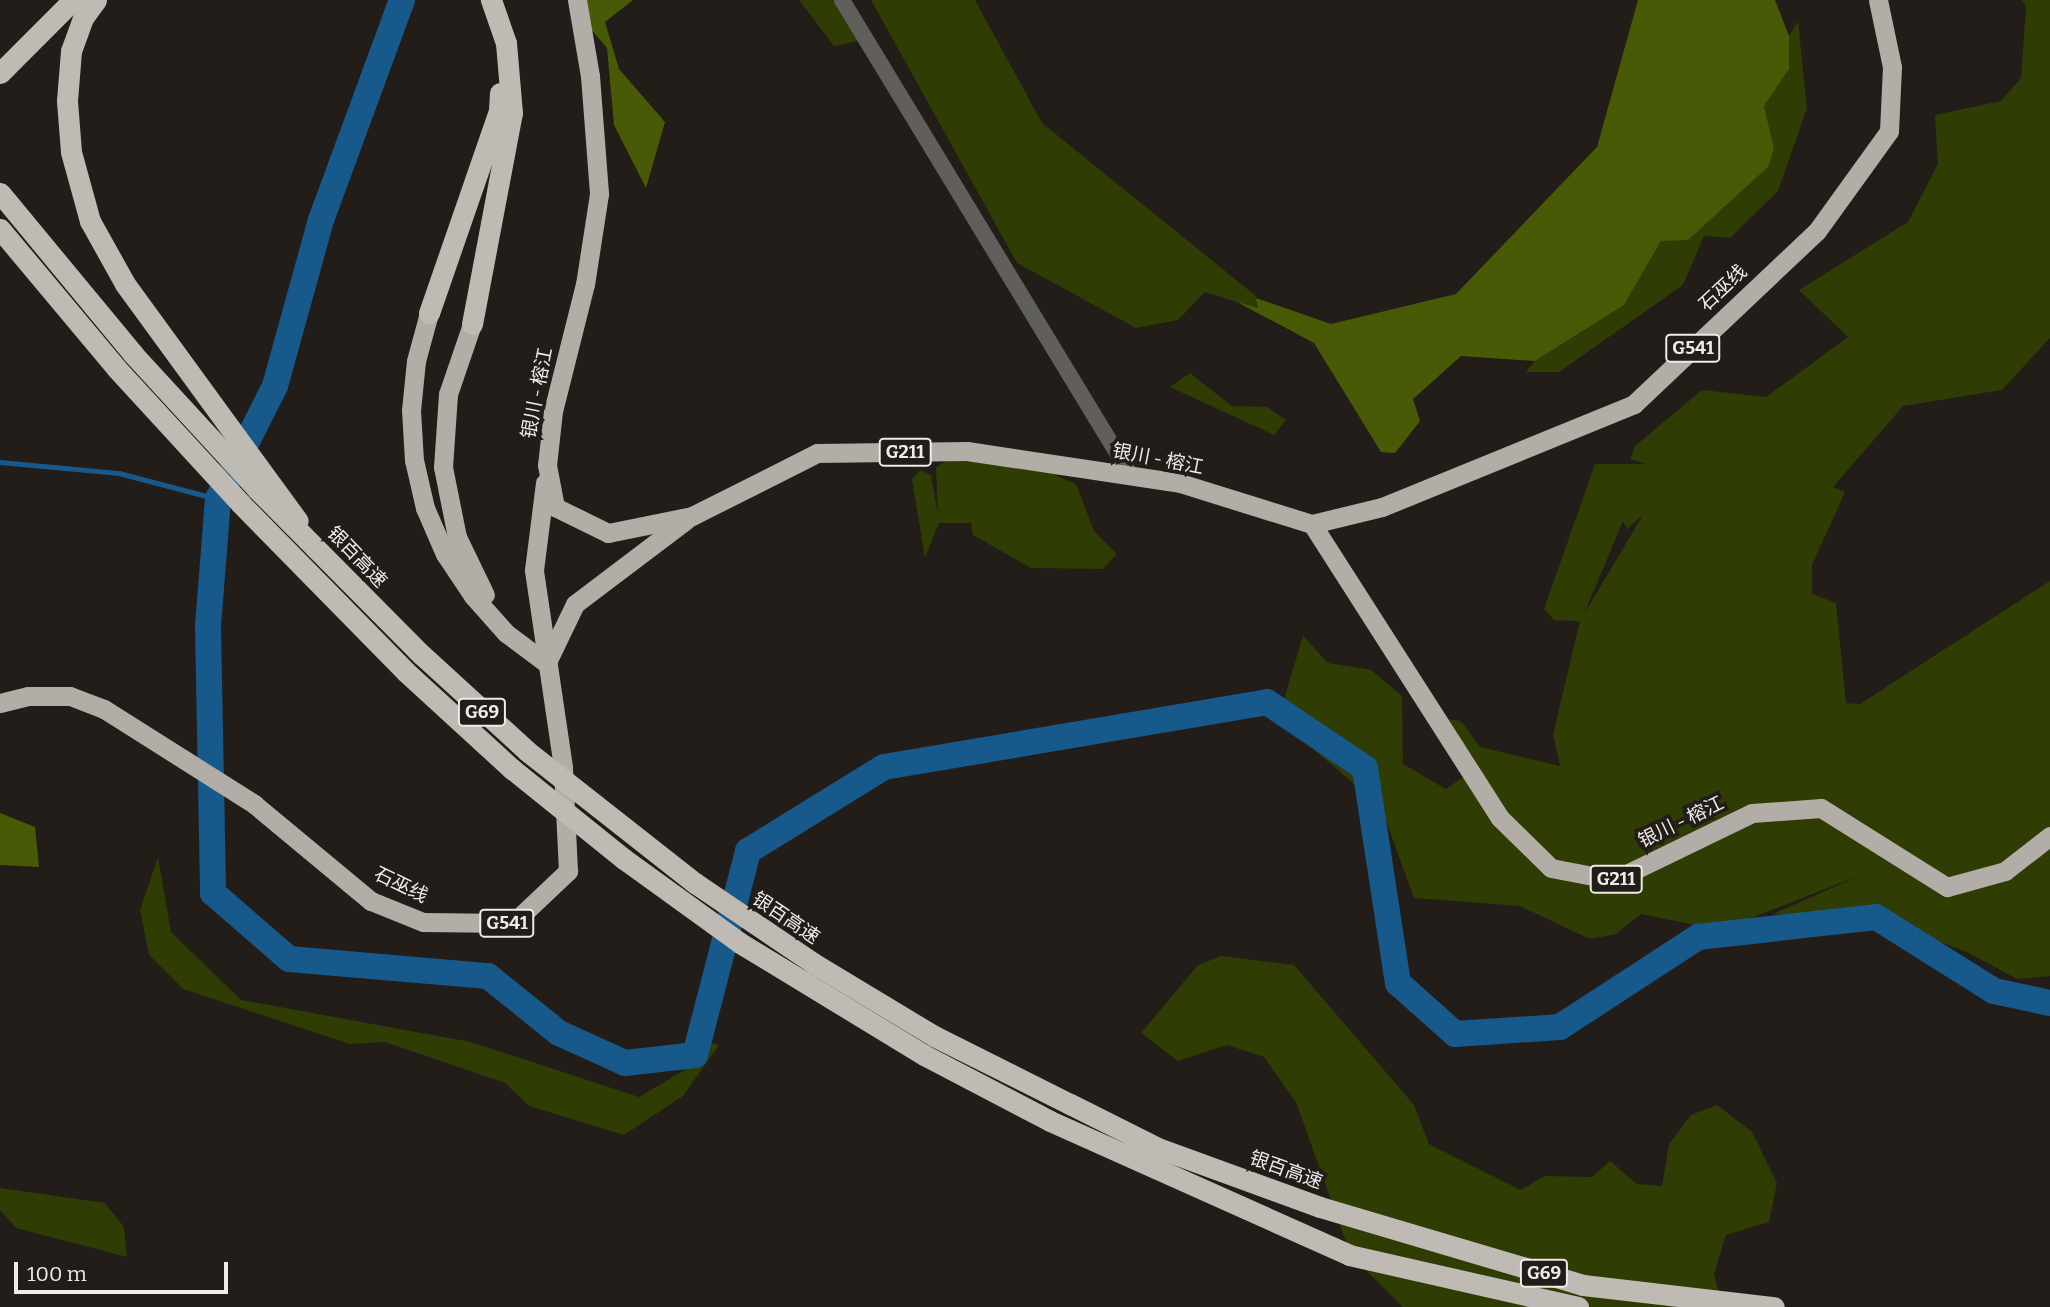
<!DOCTYPE html>
<html>
<head>
<meta charset="utf-8">
<style>
	body { margin:0 }
	#map { position:relative; width:2050px; height:1307px; overflow:hidden; background:#221d19; font-family:Bitter,"Noto Sans SC",serif }
	div>[style] { position:absolute }
	.green>* { inset:0; background:#2f3c03 }
	.forest>* { inset:0; background:#485a05 }
	.stream>* { height:4.5px; margin:-2.25px; padding:0 2.25px; transform-origin:2.25px; border-radius:2.25px; background:#17598a }
	.river>* { height:26px; margin:-13px; padding:0 13px; transform-origin:13px; border-radius:13px; background:#17598a }
	.tertiary>* { height:16px; margin:-8px; padding:0 8px; transform-origin:8px; border-radius:8px; background:#615f5c }
	.trunk>* { height:19px; margin:-9.5px; padding:0 9.5px; transform-origin:9.5px; border-radius:9.5px; background:#b2ada7 }
	.motorway>* { height:21px; margin:-10.5px; padding:0 10.5px; transform-origin:10.5px; border-radius:10.5px; background:#bfbab3 }
	.motorway-bridge>* { height:21px; margin:-10.5px; padding:0 10.5px; transform-origin:10.5px; border-radius:10.5px; background:#bfbab3 }
	span { translate:-50% -50%; white-space:nowrap; text-align:center; line-height:1.15; -webkit-text-stroke:7px #221d19; paint-order:stroke }
	.shield-label span { padding:2px 5px; background:#221d19; border:2px solid; border-radius:5px; -webkit-text-stroke-width:0 }
	.shield-label { font-size:18px; color:#efebe8; font-weight:700 }
	.street-label { font-size:19px; color:#efebe8 }
	.scale { position:absolute; left:14px; top:1262px; width:214px; height:32px; box-sizing:border-box; border:4px solid #efebe8; border-top:0; padding-left:9px; font-size:21px; line-height:24px; white-space:nowrap; color:#efebe8; -webkit-text-stroke:5px #221d19; paint-order:stroke }
</style>
</head>
<body>
<div id="map">
	<div class="green">
		<div style="clip-path:polygon(799px 0,846px 0,866px 39px,834px 46px)"></div>
		<div style="clip-path:polygon(871px 0,975px 0,1042px 123px,1256px 296px,1259px 309px,1205px 292px,1178px 320px,1136px 328px,1017px 263px)"></div>
		<div style="clip-path:polygon(evenodd,2022px 0,2050px 0,2050px 338px,2002px 390px,1903px 406px,1833px 487px,1845px 492px,1812px 565px,1812px 594px,1836px 603px,1846px 703px,1860px 704px,2050px 581px,2050px 976px,2017px 979px,1967px 952px,1882px 920px,1773px 914px,1864px 874px,1720px 930px,1641px 914px,1616px 934px,1590px 939px,1520px 906px,1414px 898px,1381px 807px,1278px 719px,1303px 636px,1328px 663px,1371px 670px,1402px 696px,1403px 764px,1446px 789px,1474px 770px,1448px 719px,1461px 721px,1480px 747px,1560px 766px,1553px 734px,1580px 621px,1554px 620px,1544px 609px,1595px 464px,1646px 464px,1630px 459px,1635px 446px,1702px 390px,1766px 397px,1848px 337px,1799px 290px,1908px 222px,1938px 164px,1935px 115px,2001px 101px,2021px 78px,2026px 7px,2022px 0,1643px 515px,1584px 614px,1623px 521px,1627px 529px,1643px 515px)"></div>
		<div style="clip-path:polygon(1798px 21px,1807px 108px,1778px 191px,1730px 238px,1704px 236px,1683px 285px,1559px 372px,1526px 372px,1535px 361px,1624px 305px,1661px 241px,1774px 148px,1764px 106px,1789px 69px,1789px 36px)"></div>
		<div style="clip-path:polygon(1190px 373px,1232px 406px,1267px 407px,1286px 420px,1274px 435px,1170px 387px)"></div>
		<div style="clip-path:polygon(948px 459px,1058px 465px,1057px 476px,1076px 484px,1094px 531px,1117px 554px,1103px 569px,1031px 568px,973px 535px,971px 523px,939px 523px,925px 558px,912px 480px,920px 470px,931px 475px,938px 515px,936px 468px)"></div>
		<div style="clip-path:polygon(158px 857px,171px 932px,241px 1000px,471px 1042px,639px 1097px,688px 1068px,705px 1042px,719px 1045px,683px 1096px,624px 1135px,529px 1106px,505px 1083px,385px 1042px,350px 1044px,183px 989px,149px 955px,140px 910px)"></div>
		<div style="clip-path:polygon(1221px 956px,1294px 965px,1414px 1105px,1429px 1144px,1521px 1190px,1544px 1176px,1592px 1177px,1610px 1161px,1637px 1184px,1662px 1186px,1669px 1144px,1691px 1115px,1717px 1105px,1752px 1132px,1777px 1183px,1769px 1222px,1726px 1235px,1714px 1274px,1723px 1307px,1403px 1307px,1351px 1256px,1296px 1102px,1264px 1057px,1227px 1045px,1178px 1061px,1141px 1033px,1198px 965px)"></div>
		<div style="clip-path:polygon(0 1188px,105px 1203px,124px 1227px,127px 1257px,16px 1228px,0 1210px)"></div>
	</div>
	<div class="forest">
		<div style="clip-path:polygon(585px 0,633px 0,605px 22px,619px 69px,665px 122px,646px 188px,614px 125px,607px 48px,589px 27px)"></div>
		<div style="clip-path:polygon(1638px 0,1775px 0,1789px 36px,1789px 69px,1764px 106px,1774px 148px,1768px 167px,1688px 240px,1661px 241px,1624px 305px,1535px 361px,1461px 356px,1413px 399px,1420px 421px,1395px 453px,1381px 452px,1314px 343px,1237px 302px,1258px 308px,1256px 298px,1331px 324px,1456px 294px,1597px 147px)"></div>
		<div style="clip-path:polygon(0 813px,35px 827px,39px 867px,0 865px)"></div>
	</div>
	<div class="stream">
		<div style="left:0;top:462px;width:120px;rotate:5.3deg"></div>
		<div style="left:119px;top:473px;width:102px;rotate:14.7deg"></div>
	</div>
	<div class="river">
		<div style="left:402px;top:0;width:234px;rotate:110.2deg"></div>
		<div style="left:321px;top:220px;width:172px;rotate:105.5deg"></div>
		<div style="left:275px;top:386px;width:127px;rotate:116.8deg"></div>
		<div style="left:218px;top:499px;width:128px;rotate:94.5deg"></div>
		<div style="left:208px;top:627px;width:266px;rotate:88.9deg"></div>
		<div style="left:213px;top:893px;width:101px;rotate:41deg"></div>
		<div style="left:289px;top:959px;width:200px;rotate:4.9deg"></div>
		<div style="left:488px;top:976px;width:91px;rotate:38.8deg"></div>
		<div style="left:559px;top:1033px;width:72px;rotate:24.4deg"></div>
		<div style="left:625px;top:1063px;width:70px;rotate:-6.5deg"></div>
		<div style="left:695px;top:1055px;width:211px;rotate:-75.4deg"></div>
		<div style="left:748px;top:851px;width:160px;rotate:-31.7deg"></div>
		<div style="left:884px;top:767px;width:388px;rotate:-9.6deg"></div>
		<div style="left:1267px;top:702px;width:118px;rotate:34deg"></div>
		<div style="left:1365px;top:768px;width:218px;rotate:81.3deg"></div>
		<div style="left:1398px;top:983px;width:76px;rotate:41.8deg"></div>
		<div style="left:1455px;top:1034px;width:105px;rotate:-3.8deg"></div>
		<div style="left:1560px;top:1027px;width:165px;rotate:-33.1deg"></div>
		<div style="left:1698px;top:937px;width:179px;rotate:-6.4deg"></div>
		<div style="left:1876px;top:917px;width:139px;rotate:32.1deg"></div>
		<div style="left:1994px;top:991px;width:57px;rotate:12.1deg"></div>
	</div>
	<div class="tertiary">
		<div style="left:842px;top:0;width:557px;rotate:58.74deg"></div>
	</div>
	<div class="trunk">
		<div style="left:577px;top:0;width:77px;rotate:80.3deg"></div>
		<div style="left:590px;top:76px;width:118px;rotate:85.6deg"></div>
		<div style="left:599px;top:194px;width:91px;rotate:98.8deg"></div>
		<div style="left:585px;top:284px;width:131px;rotate:104.1deg"></div>
		<div style="left:553px;top:411px;width:54px;rotate:96.3deg"></div>
		<div style="left:547px;top:465px;width:43px;rotate:79.2deg"></div>
		<div style="left:555px;top:507px;width:59px;rotate:26.1deg"></div>
		<div style="left:608px;top:533px;width:86px;rotate:-11.4deg"></div>
		<div style="left:692px;top:516px;width:140px;rotate:-26.7deg"></div>
		<div style="left:817px;top:453px;width:150px;rotate:-0.8deg"></div>
		<div style="left:967px;top:451px;width:215px;rotate:8.5deg"></div>
		<div style="left:1180px;top:483px;width:138px;rotate:17.3deg"></div>
		<div style="left:1312px;top:524px;width:349px;rotate:57.4deg"></div>
		<div style="left:1500px;top:818px;width:71px;rotate:44.4deg"></div>
		<div style="left:1551px;top:868px;width:64px;rotate:10.8deg"></div>
		<div style="left:1614px;top:880px;width:153px;rotate:-25.9deg"></div>
		<div style="left:1752px;top:813px;width:69px;rotate:-4.1deg"></div>
		<div style="left:1821px;top:808px;width:149px;rotate:32.1deg"></div>
		<div style="left:1947px;top:887px;width:60px;rotate:-15.4deg"></div>
		<div style="left:2005px;top:871px;width:57px;rotate:-37.9deg"></div>
		<div style="left:429px;top:313px;width:50px;rotate:105.2deg"></div>
		<div style="left:416px;top:361px;width:49px;rotate:95.8deg"></div>
		<div style="left:411px;top:410px;width:50px;rotate:86.6deg"></div>
		<div style="left:414px;top:460px;width:49px;rotate:77.1deg"></div>
		<div style="left:425px;top:508px;width:50px;rotate:66.5deg"></div>
		<div style="left:445px;top:554px;width:50px;rotate:56.3deg"></div>
		<div style="left:473px;top:596px;width:50px;rotate:48.3deg"></div>
		<div style="left:506px;top:633px;width:50px;rotate:36.9deg"></div>
		<div style="left:472px;top:324px;width:74px;rotate:108.9deg"></div>
		<div style="left:448px;top:394px;width:73px;rotate:93.9deg"></div>
		<div style="left:443px;top:467px;width:71px;rotate:78.7deg"></div>
		<div style="left:457px;top:537px;width:64px;rotate:64.2deg"></div>
		<div style="left:1312px;top:524px;width:72px;rotate:-13.7deg"></div>
		<div style="left:1382px;top:507px;width:272px;rotate:-22.2deg"></div>
		<div style="left:1634px;top:404px;width:252px;rotate:-43.4deg"></div>
		<div style="left:1817px;top:231px;width:123px;rotate:-54.2deg"></div>
		<div style="left:1889px;top:131px;width:64px;rotate:-87.3deg"></div>
		<div style="left:1892px;top:67px;width:68px;rotate:-101.8deg"></div>
		<div style="left:547px;top:662px;width:64px;rotate:-64.2deg"></div>
		<div style="left:575px;top:604px;width:139px;rotate:-37.1deg"></div>
		<div style="left:0;top:703px;width:29px;rotate:-14deg"></div>
		<div style="left:28px;top:696px;width:42px"></div>
		<div style="left:70px;top:696px;width:36px;rotate:21deg"></div>
		<div style="left:104px;top:709px;width:178px;rotate:32.3deg"></div>
		<div style="left:254px;top:804px;width:152px;rotate:39.7deg"></div>
		<div style="left:371px;top:901px;width:56px;rotate:22deg"></div>
		<div style="left:423px;top:922px;width:90px;rotate:0.6deg"></div>
		<div style="left:513px;top:923px;width:76px;rotate:-43.4deg"></div>
		<div style="left:568px;top:871px;width:104px;rotate:-92.8deg"></div>
		<div style="left:563px;top:767px;width:199px;rotate:-98.4deg"></div>
		<div style="left:534px;top:570px;width:88px;rotate:-82.8deg"></div>
	</div>
	<div class="motorway">
		<div style="left:96px;top:0;width:22px;rotate:126deg"></div>
		<div style="left:83px;top:18px;width:35px;rotate:110deg"></div>
		<div style="left:71px;top:51px;width:50px;rotate:94.6deg"></div>
		<div style="left:67px;top:101px;width:51px;rotate:85.5deg"></div>
		<div style="left:71px;top:152px;width:72px;rotate:74.6deg"></div>
		<div style="left:90px;top:221px;width:72px;rotate:60.9deg"></div>
		<div style="left:125px;top:284px;width:293px;rotate:53.9deg"></div>
		<div style="left:0;top:73px;width:103px;rotate:-45deg"></div>
		<div style="left:429px;top:313px;width:214px;rotate:-70.9deg"></div>
		<div style="left:499px;top:111px;width:18px;rotate:-87deg"></div>
		<div style="left:472px;top:324px;width:215px;rotate:-79.3deg"></div>
		<div style="left:512px;top:113px;width:70px;rotate:-94.9deg"></div>
		<div style="left:506px;top:43px;width:46px;rotate:-109.2deg"></div>
		<div style="left:1070px;top:1104px;width:98px;rotate:26.6deg"></div>
		<div style="left:1158px;top:1148px;width:172px;rotate:20deg"></div>
		<div style="left:1320px;top:1207px;width:274px;rotate:16.5deg"></div>
		<div style="left:1583px;top:1285px;width:192px;rotate:6.6deg"></div>
		<div style="left:1050px;top:1121px;width:328px;rotate:24.1deg"></div>
		<div style="left:1349px;top:1255px;width:235px;rotate:12.8deg"></div>
	</div>
	<div class="motorway-bridge">
		<div style="left:0;top:193px;width:209px;rotate:50.4deg"></div>
		<div style="left:133px;top:354px;width:183px;rotate:47.4deg"></div>
		<div style="left:257px;top:489px;width:234px;rotate:45.2deg"></div>
		<div style="left:422px;top:655px;width:142px;rotate:42.4deg"></div>
		<div style="left:527px;top:751px;width:214px;rotate:38.2deg"></div>
		<div style="left:695px;top:883px;width:143px;rotate:34.1deg"></div>
		<div style="left:813px;top:963px;width:141px;rotate:31.1deg"></div>
		<div style="left:934px;top:1036px;width:152px;rotate:26.6deg"></div>
		<div style="left:0;top:229px;width:182px;rotate:50.1deg"></div>
		<div style="left:117px;top:369px;width:183px;rotate:47.4deg"></div>
		<div style="left:241px;top:504px;width:235px;rotate:45.5deg"></div>
		<div style="left:406px;top:672px;width:144px;rotate:42.5deg"></div>
		<div style="left:512px;top:769px;width:144px;rotate:38.8deg"></div>
		<div style="left:624px;top:859px;width:143px;rotate:35.9deg"></div>
		<div style="left:740px;top:943px;width:215px;rotate:31.3deg"></div>
		<div style="left:924px;top:1055px;width:142px;rotate:27.6deg"></div>
	</div>
	<div class="shield-label">
		<span style="left:1693px;top:348px">G541</span>
		<span style="left:905px;top:452px">G211</span>
		<span style="left:482px;top:712px">G69</span>
		<span style="left:1616px;top:879px">G211</span>
		<span style="left:507px;top:923px">G541</span>
		<span style="left:1544px;top:1273px">G69</span>
	</div>
	<div class="street-label">
		<span style="left:1723px;top:288px;rotate:-43deg">石巫线</span>
		<span style="left:537px;top:393px;rotate:-79deg">银川 - 榕江</span>
		<span style="left:1158px;top:459px;rotate:11deg">银川 - 榕江</span>
		<span style="left:357px;top:557px;rotate:46deg">银百高速</span>
		<span style="left:1681px;top:822px;rotate:-26deg">银川 - 榕江</span>
		<span style="left:401px;top:885px;rotate:26deg">石巫线</span>
		<span style="left:786px;top:918px;rotate:34deg">银百高速</span>
		<span style="left:1286px;top:1170px;rotate:20deg">银百高速</span>
	</div>
	<div class="scale">100 m</div>
</div>
</body>
</html>
